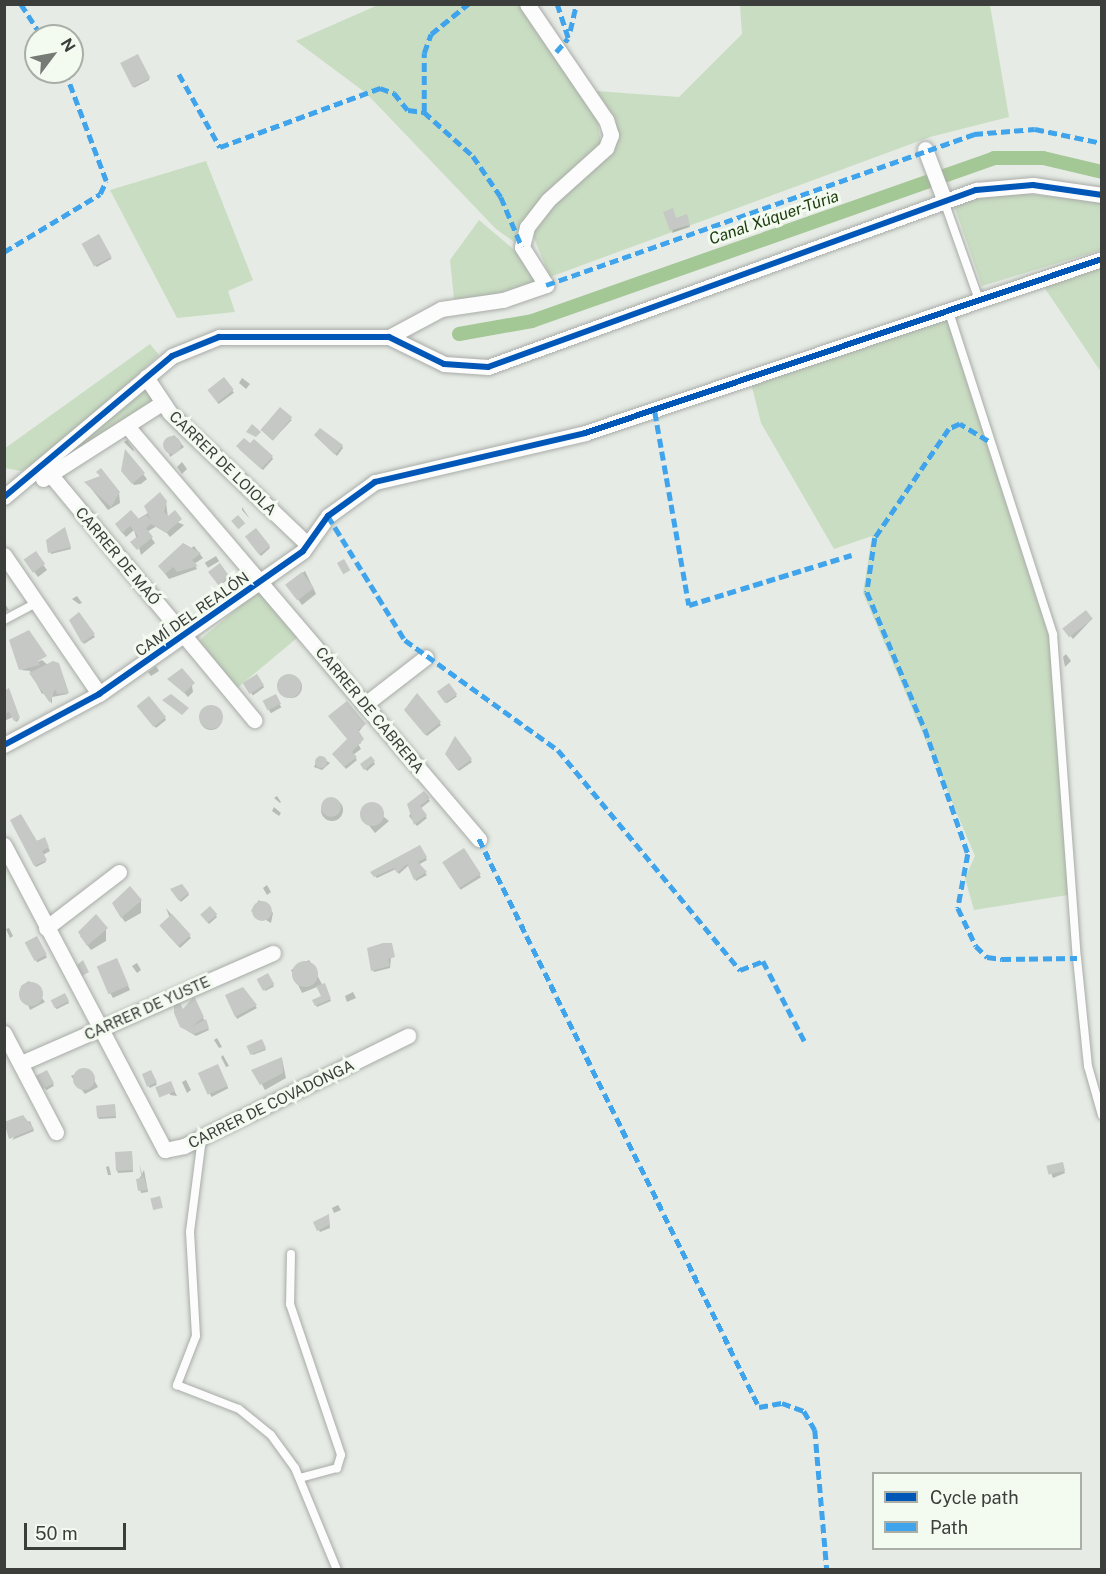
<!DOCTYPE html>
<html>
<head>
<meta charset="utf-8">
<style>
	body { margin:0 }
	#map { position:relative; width:1106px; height:1574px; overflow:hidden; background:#e6ebe5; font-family:"Public Sans",sans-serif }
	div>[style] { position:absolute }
	.green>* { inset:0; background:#c9ddc2; transform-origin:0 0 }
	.shadow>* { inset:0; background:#0003; transform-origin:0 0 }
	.round { border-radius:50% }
	.canal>* { height:14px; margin:-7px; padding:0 7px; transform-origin:7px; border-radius:7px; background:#a4c796 }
	.building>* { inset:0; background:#c5c8c4; transform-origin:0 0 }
	.roads { filter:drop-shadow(0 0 2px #a8aba7) drop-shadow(0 0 2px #a8aba7) }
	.lane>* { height:8px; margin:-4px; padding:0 4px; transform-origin:4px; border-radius:4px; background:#fbfcfb }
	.street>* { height:15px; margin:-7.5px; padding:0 7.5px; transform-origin:7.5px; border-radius:7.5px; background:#fbfcfb }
	.quiet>* { height:4.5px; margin-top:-2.25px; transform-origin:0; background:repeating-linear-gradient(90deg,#3fa4ec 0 9px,transparent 0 13.5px) }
	.cycleway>* { height:6px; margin:-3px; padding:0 3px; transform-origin:3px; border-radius:3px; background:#0057b8 }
	span { translate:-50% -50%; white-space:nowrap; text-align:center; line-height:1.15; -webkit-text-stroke:6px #f3faf0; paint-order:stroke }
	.street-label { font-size:15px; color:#3b3e3a }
	.water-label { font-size:16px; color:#1a3a0b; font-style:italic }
	.frame { position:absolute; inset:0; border:6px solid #3b3e3a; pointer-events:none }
	.legend { position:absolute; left:872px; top:1472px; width:210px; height:78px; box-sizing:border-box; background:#f3faf0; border:2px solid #a9afa7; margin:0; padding:8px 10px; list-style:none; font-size:18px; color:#3b3e3a }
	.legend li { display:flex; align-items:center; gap:12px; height:30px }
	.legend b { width:30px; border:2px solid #a9afa7 }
	.north { position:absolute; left:24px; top:24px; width:60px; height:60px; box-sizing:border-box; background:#f3faf0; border:2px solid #a9afa7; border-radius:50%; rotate:58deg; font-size:16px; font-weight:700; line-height:24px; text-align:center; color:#3b3e3a }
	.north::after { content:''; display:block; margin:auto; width:21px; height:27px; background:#777b76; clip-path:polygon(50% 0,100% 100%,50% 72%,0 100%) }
	.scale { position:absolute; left:24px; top:1523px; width:102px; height:27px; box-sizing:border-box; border:3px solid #3b3e3a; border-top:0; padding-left:8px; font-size:18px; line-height:21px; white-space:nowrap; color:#3b3e3a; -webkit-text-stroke:4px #f3faf0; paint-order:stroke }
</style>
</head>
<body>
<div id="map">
	<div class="green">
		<div style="clip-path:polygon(378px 5px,521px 5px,597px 117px,601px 144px,553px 191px,524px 249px,496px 229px,366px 93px,296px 41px)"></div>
		<div style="clip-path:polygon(740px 5px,990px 5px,1009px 117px,930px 137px,550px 277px,534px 238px,535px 224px,616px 137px,616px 120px,596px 91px,679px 97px,742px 34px)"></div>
		<div style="clip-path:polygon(206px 161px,253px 280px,228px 291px,235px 312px,177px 318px,110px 190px)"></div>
		<div style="clip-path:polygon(1020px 193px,1101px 202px,1101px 250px,982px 286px,954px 205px,985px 194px)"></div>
		<div style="clip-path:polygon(479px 220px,525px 259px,535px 282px,487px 297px,454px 299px,450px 260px)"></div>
		<div style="clip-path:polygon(1101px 265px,1101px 372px,1044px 287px)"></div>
		<div style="clip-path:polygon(946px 317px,1052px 646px,1068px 895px,974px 910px,965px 878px,975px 856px,863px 593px,872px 536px,834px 549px,761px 423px,751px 383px)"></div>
		<div style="clip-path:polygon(150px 344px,159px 355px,50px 455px,21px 471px,5px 468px,4px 449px)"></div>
		<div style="clip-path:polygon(145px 385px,157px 406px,25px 482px)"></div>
		<div style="left:258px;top:591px;width:61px;height:78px;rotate:50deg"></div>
	</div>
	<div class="shadow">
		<div style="left:137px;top:56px;width:27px;height:17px;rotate:63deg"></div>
		<div style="clip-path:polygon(687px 218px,690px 227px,672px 233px,676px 220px)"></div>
		<div style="left:99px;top:236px;width:26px;height:17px;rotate:61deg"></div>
		<div style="clip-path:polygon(242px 378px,250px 384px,246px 389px,239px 383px)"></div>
		<div style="left:224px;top:379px;width:17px;height:19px;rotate:54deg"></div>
		<div style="left:280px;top:409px;width:16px;height:28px;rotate:43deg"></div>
		<div style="clip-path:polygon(174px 435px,184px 447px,170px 457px,165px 443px)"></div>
		<div style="clip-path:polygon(317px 437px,342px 446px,343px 448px,337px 456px)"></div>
		<div style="clip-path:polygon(127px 440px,134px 450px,133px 451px,124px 442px)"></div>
		<div style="clip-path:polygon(239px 449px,272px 457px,273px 459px,263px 470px)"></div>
		<div style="clip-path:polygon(125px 451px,147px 479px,141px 484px,134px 485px,125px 473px)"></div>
		<div style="clip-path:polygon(182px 462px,187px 469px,182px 474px,177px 467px)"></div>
		<div style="clip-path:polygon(86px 482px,119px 493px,120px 503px,108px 510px)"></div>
		<div style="clip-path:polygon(166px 502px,168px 518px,184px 525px,170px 537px,160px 524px,147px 532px,155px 543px,141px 555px,134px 530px,126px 537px,120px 530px)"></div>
		<div style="clip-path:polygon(242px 507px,248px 516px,249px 518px,242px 510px)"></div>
		<div style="clip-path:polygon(65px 531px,71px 549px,51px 554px,47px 541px)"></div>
		<div style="clip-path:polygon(248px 540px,269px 546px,270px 548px,261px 556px)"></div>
		<div style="clip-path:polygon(194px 546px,203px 558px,194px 564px,197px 569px,169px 579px,163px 571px)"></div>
		<div style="clip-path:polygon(35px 554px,47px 570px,38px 577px,29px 565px)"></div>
		<div style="left:216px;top:556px;width:6px;height:13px;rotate:59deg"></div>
		<div style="left:219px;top:565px;width:17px;height:11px;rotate:54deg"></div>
		<div style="clip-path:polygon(305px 571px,316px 594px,302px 605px,287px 584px)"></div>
		<div style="clip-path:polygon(77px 596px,82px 603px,79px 604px,72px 599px)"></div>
		<div style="clip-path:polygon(4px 602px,9px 610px,4px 612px)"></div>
		<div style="clip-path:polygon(79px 614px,95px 637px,84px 644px,71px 620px)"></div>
		<div style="clip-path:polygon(1092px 619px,1073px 639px,1067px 632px)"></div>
		<div style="clip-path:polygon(1066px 654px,1071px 661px,1065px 667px,1063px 657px)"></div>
		<div style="clip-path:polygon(42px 660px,57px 673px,68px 694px,52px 697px,52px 704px,47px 694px,56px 687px,42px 694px,30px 671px,21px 670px)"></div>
		<div style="clip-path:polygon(156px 666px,159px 671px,151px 676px,148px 672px)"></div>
		<div class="round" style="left:280px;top:676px;width:22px;height:22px"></div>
		<div style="left:256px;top:676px;width:14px;height:14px;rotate:54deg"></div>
		<div style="clip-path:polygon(191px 680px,193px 692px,188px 697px,176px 684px)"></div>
		<div style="left:449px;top:685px;width:14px;height:12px;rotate:56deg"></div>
		<div style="clip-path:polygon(4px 692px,19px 720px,16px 722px,13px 717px,4px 721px)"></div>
		<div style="clip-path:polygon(417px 695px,441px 725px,427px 736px,407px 712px)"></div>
		<div style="left:275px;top:696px;width:13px;height:12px;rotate:61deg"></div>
		<div class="round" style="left:200px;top:708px;width:22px;height:22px"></div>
		<div style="clip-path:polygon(140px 709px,165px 718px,166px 720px,156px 728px)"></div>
		<div style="clip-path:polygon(364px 725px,358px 733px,361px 744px,339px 728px)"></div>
		<div style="clip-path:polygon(456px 739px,472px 762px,459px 771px,447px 754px)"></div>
		<div style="clip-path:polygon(358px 744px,361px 749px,353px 755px,357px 760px,346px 769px,335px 756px)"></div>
		<div style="clip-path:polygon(319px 756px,330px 763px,322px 770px,314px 767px)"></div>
		<div style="clip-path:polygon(371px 758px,375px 764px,367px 771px,362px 765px)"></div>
		<div style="clip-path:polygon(424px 793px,430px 801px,420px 809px,427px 818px,417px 826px,409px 816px)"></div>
		<div style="clip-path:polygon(277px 796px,281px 802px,280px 803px,274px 798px)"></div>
		<div class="round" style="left:321px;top:799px;width:22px;height:22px"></div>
		<div style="clip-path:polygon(369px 805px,389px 821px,375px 833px,360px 814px)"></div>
		<div style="clip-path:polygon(274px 807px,281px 813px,279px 816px,272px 811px)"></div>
		<div style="clip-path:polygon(12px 821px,36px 841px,44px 839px,50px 851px,43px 855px,46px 862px,36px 867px)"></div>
		<div style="clip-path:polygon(420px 847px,427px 860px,418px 865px,427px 875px,416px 881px,409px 865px,399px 874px,396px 869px,377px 878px,372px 873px)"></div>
		<div style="left:464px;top:850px;width:32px;height:24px;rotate:58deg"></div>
		<div style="clip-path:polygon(267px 885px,271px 892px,267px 895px,263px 888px)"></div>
		<div style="clip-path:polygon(172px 890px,188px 893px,189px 895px,181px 902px)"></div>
		<div style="clip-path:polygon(259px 900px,273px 913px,271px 923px,251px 911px)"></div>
		<div style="clip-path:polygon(141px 901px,141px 913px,125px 922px,115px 908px)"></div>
		<div style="clip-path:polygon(166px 908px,191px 938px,180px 948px,162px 928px,170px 918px)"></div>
		<div style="clip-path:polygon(210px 908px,217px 917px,209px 924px,203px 917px)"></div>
		<div style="clip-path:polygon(9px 928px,13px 936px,10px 938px,6px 929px)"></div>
		<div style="clip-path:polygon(106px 929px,106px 941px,91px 950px,80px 936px)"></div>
		<div style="left:37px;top:938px;width:22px;height:11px;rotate:63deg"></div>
		<div style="clip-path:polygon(392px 947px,390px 968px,374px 972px,373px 970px)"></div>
		<div style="clip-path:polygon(309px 960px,331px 1001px,317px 1007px,314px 1001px,323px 997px,317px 987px,302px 993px,291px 970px)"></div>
		<div style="clip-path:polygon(137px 963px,141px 970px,137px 973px,132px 966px)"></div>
		<div style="left:268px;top:975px;width:13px;height:10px;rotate:63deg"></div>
		<div style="clip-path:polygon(124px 977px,130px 990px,113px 998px,110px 993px)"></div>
		<div style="clip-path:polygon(29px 981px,45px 1002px,30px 1010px,21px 986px)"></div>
		<div style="clip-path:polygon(243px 989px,257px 1008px,237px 1019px,227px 996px)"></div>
		<div style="clip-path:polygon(353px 992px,356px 998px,347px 1002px,345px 996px)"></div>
		<div style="left:65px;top:995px;width:9px;height:14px;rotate:63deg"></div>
		<div style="clip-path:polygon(194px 999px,209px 1030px,196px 1036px,181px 1027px,183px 1012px)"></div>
		<div style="clip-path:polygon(217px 1038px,222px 1047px,219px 1048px,214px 1040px)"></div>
		<div style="clip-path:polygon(261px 1041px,266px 1050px,253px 1055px,249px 1047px)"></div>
		<div style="clip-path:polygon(223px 1055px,229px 1066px,226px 1067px,221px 1057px)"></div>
		<div style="clip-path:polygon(282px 1059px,286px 1078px,265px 1090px,254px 1070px)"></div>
		<div style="left:217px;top:1066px;width:25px;height:19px;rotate:63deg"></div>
		<div style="clip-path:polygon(88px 1069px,98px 1087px,85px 1094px,71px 1076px)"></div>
		<div style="left:46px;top:1072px;width:16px;height:9px;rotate:60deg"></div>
		<div style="left:151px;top:1072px;width:14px;height:8px;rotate:65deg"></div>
		<div style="clip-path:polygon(182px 1082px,186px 1080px,191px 1090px,187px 1093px)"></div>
		<div style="clip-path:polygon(169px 1084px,173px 1088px,177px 1096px,170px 1095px)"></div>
		<div style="clip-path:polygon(114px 1105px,116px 1118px,99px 1119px,98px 1117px)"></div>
		<div style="clip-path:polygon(30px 1121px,34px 1131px,12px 1140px,25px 1123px)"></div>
		<div style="clip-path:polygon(132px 1155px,133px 1172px,118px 1173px,117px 1170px)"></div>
		<div style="clip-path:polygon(109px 1166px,111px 1175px,108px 1175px,106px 1167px)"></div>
		<div style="clip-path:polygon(1063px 1166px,1065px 1173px,1053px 1178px,1049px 1168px)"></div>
		<div style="clip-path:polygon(144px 1170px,148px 1192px,141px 1193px,138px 1181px)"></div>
		<div style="clip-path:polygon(338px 1205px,341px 1210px,334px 1213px,332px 1208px)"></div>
		<div style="clip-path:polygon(329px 1216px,330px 1228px,320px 1232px,315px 1223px)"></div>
	</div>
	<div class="canal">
		<div style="left:459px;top:334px;width:74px;rotate:-10.1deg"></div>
		<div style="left:532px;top:321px;width:490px;rotate:-19.4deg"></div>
		<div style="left:994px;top:158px;width:49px"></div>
		<div style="left:1043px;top:158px;width:61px;rotate:13.3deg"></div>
	</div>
	<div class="building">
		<div style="left:138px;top:54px;width:27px;height:20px;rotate:63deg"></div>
		<div style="clip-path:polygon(673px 208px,676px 218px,687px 214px,690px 225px,670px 231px,663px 212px)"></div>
		<div style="left:99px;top:234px;width:26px;height:20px;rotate:61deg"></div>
		<div style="left:224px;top:377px;width:16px;height:21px;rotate:52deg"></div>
		<div style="left:280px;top:407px;width:16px;height:30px;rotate:40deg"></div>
		<div style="clip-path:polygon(252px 424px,261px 432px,256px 437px,246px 432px)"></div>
		<div style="clip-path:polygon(320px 428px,343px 445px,335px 455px,314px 435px)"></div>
		<div class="round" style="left:163px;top:436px;width:18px;height:18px"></div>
		<div style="clip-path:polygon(244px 438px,250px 443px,254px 439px,273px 456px,261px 469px,236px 446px)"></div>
		<div style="clip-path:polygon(125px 449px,145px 473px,132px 484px,121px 471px)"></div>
		<div style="clip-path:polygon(101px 468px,120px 492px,111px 507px,84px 482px,100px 476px,96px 472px)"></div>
		<div style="clip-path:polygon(160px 492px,167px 501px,164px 512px,168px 516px,175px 510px,182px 519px,166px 533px,151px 524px,146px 528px,153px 537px,137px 550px,130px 542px,138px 536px,130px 526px,122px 533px,115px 524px,131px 510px,139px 519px,146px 515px,151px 520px,144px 506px)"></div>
		<div style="left:238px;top:515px;width:11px;height:9px;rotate:49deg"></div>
		<div style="clip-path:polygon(65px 527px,71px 547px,48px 553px,46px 540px)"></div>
		<div style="left:256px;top:528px;width:23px;height:14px;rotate:52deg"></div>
		<div style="clip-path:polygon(183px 543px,201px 553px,192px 560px,198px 566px,177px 572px,173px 567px,165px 574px,158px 566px)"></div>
		<div style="left:36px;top:551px;width:16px;height:15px;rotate:55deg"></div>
		<div style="left:344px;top:559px;width:13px;height:8px;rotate:61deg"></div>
		<div style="clip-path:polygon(220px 563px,229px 576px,219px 586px,208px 572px)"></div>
		<div style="left:302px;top:572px;width:20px;height:21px;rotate:53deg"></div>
		<div style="left:1086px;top:610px;width:11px;height:30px;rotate:52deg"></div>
		<div style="clip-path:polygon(79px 612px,95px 634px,82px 643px,69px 620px)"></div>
		<div style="clip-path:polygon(29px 630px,47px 656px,38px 661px,40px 665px,19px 670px,9px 640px)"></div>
		<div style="clip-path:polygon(53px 661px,59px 663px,69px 693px,57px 694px,55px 689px,50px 703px,29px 673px)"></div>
		<div style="clip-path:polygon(182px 668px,195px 683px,184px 693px,167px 679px)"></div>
		<div style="left:257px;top:674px;width:13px;height:17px;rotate:58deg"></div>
		<div class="round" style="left:277px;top:674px;width:24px;height:24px"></div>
		<div style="left:449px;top:683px;width:14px;height:15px;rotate:54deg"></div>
		<div style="clip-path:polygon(9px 688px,20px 718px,14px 721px,9px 712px,4px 714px,4px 691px)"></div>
		<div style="clip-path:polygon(417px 693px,441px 722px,425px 735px,404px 710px)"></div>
		<div style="clip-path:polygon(171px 694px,189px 708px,182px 715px,162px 700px)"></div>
		<div style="left:276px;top:694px;width:11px;height:15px;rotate:63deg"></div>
		<div style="left:149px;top:696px;width:27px;height:16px;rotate:51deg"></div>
		<div style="clip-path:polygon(347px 701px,366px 724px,358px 730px,364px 739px,352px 752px,357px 757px,344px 767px,332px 754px,347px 739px,328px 716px)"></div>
		<div class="round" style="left:199px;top:705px;width:24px;height:24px"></div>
		<div style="clip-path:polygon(455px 736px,472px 759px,457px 770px,445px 754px)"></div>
		<div class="round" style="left:315px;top:756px;width:12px;height:12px"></div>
		<div style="clip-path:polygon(371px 756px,375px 761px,364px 770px,360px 764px)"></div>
		<div style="clip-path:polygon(424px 791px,430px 798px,420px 806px,427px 815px,414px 825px,407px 804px)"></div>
		<div class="round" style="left:321px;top:797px;width:20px;height:20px"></div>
		<div class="round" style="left:360px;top:802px;width:24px;height:24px"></div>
		<div style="clip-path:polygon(21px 814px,37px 841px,45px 837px,49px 847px,42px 851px,47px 860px,34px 866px,10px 820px)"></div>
		<div style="clip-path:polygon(420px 845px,427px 857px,418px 862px,427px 872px,414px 880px,407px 864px,397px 873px,394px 868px,374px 877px,370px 872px)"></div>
		<div style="left:464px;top:848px;width:31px;height:26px;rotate:57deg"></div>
		<div style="clip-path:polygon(182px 884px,189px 893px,179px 901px,170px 889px)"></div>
		<div style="clip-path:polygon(130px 886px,142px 900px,121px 918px,112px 903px)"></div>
		<div class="round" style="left:252px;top:901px;width:20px;height:20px"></div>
		<div style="left:210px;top:906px;width:11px;height:13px;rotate:49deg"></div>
		<div style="clip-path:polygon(96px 914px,108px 928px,87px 946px,78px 932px)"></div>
		<div style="left:172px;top:914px;width:28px;height:17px;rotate:48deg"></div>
		<div style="left:37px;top:936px;width:21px;height:14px;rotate:62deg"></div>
		<div style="clip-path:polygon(383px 943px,392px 943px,395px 957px,388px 959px,390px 966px,371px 971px,367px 948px)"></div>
		<div style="left:117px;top:958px;width:30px;height:22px;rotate:67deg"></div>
		<div style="clip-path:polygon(83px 960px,89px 972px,82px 976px,77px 965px)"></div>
		<div class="round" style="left:292px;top:961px;width:26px;height:26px"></div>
		<div style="left:268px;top:973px;width:13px;height:13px;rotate:61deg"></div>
		<div class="round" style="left:19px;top:982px;width:24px;height:24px"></div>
		<div style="clip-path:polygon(325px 983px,331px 999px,315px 1006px,312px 1000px,321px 996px,316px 986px)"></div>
		<div style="clip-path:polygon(243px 987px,257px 1005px,235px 1017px,225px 995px)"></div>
		<div style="left:65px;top:993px;width:9px;height:16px;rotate:63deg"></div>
		<div style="clip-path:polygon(194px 996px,204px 1017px,191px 1027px,206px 1019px,209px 1028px,194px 1034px,180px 1027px,174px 1013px,174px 1005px,180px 1003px,183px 1009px)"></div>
		<div style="left:262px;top:1039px;width:10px;height:17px;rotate:66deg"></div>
		<div style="clip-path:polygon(282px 1057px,283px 1073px,260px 1085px,251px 1070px)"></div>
		<div style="left:218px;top:1064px;width:24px;height:22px;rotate:66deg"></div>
		<div class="round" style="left:73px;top:1068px;width:22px;height:22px"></div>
		<div style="left:47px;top:1070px;width:15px;height:13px;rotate:62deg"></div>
		<div style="clip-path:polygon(151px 1070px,157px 1082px,147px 1087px,142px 1074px)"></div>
		<div style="left:171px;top:1081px;width:11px;height:17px;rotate:68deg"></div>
		<div style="left:115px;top:1104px;width:12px;height:19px;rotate:85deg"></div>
		<div style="clip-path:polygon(23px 1115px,34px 1129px,9px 1139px,4px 1122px)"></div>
		<div style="left:132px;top:1151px;width:19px;height:17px;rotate:87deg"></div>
		<div style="left:1063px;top:1162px;width:9px;height:17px;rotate:77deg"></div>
		<div style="clip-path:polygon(139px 1164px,148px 1190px,138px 1191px,136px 1179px,142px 1178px)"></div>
		<div style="left:160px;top:1196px;width:12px;height:10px;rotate:76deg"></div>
		<div style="clip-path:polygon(329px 1214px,329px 1225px,317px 1231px,313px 1222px)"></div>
	</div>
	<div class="roads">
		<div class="lane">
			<div style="left:944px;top:201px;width:102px;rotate:70.5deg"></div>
			<div style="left:948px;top:309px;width:342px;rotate:72.1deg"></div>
			<div style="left:1053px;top:634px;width:325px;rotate:85.8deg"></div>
			<div style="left:1077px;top:958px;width:109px;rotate:84.2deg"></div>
			<div style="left:1088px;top:1066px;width:51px;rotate:74.1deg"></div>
			<div style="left:4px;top:620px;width:36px;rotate:-28deg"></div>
			<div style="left:202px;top:1138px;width:95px;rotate:97.3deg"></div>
			<div style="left:190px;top:1232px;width:104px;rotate:86.7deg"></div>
			<div style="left:196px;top:1336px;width:53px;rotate:111.2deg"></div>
			<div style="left:177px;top:1385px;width:66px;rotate:21.2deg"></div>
			<div style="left:239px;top:1409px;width:41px;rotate:39.1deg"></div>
			<div style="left:271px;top:1435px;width:41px;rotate:54deg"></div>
			<div style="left:295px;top:1468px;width:110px;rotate:67.6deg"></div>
			<div style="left:291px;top:1254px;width:50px;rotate:91.1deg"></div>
			<div style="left:290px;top:1304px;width:159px;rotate:71.3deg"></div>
			<div style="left:341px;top:1455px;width:14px;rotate:107deg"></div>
			<div style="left:337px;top:1468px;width:38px;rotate:165deg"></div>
		</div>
		<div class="street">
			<div style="left:925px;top:149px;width:53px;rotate:69.2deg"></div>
			<div style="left:389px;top:337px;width:59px;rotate:-28.3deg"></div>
			<div style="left:441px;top:309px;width:63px;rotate:-8.3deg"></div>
			<div style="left:503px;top:300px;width:46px;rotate:-19.2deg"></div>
			<div style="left:546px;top:285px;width:45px;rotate:-122.3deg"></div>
			<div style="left:522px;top:247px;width:21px;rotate:-76deg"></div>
			<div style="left:527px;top:227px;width:34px;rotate:-52deg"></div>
			<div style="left:548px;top:200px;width:78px;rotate:-41.9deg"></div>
			<div style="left:606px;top:148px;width:14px;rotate:-69deg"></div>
			<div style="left:611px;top:135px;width:16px;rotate:-108deg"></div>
			<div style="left:606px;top:120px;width:140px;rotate:-124.3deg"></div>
			<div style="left:146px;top:377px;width:43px;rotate:56.3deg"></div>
			<div style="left:170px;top:413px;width:188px;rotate:43.7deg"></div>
			<div style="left:127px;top:426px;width:543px;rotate:49.56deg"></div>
			<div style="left:50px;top:474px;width:320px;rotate:50.3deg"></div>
			<div style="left:43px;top:479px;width:141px;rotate:-32.6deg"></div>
			<div style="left:4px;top:497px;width:219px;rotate:-40deg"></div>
			<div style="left:172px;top:356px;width:51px;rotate:-22deg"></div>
			<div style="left:219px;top:337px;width:170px"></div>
			<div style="left:389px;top:337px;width:61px;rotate:26.1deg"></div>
			<div style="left:444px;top:364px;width:44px;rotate:3.9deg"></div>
			<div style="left:488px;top:367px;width:519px;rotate:-19.94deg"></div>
			<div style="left:976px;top:190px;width:57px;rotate:-5deg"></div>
			<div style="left:1033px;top:185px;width:70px;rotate:8.2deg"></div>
			<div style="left:4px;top:555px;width:168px;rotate:55.6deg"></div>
			<div style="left:364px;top:705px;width:78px;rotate:-37.7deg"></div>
			<div style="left:4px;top:745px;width:108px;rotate:-28.2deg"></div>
			<div style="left:99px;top:694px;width:249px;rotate:-35deg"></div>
			<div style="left:303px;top:551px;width:43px;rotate:-54.5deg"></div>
			<div style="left:328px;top:516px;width:58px;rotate:-35.9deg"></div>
			<div style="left:375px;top:482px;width:216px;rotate:-13.1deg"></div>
			<div style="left:585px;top:433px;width:545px;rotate:-18.6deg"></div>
			<div style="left:4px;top:845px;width:345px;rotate:62.2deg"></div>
			<div style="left:165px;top:1150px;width:19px;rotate:-12deg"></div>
			<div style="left:184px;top:1146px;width:250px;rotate:-26.2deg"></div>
			<div style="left:46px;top:928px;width:92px;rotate:-37.5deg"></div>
			<div style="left:4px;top:1033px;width:112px;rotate:62.3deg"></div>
			<div style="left:21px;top:1063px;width:275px;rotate:-23.6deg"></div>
		</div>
	</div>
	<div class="quiet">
		<div style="left:21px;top:4px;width:38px;rotate:57deg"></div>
		<div style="left:570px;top:31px;width:28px;rotate:-77deg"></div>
		<div style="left:556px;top:52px;width:18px;rotate:-49deg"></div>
		<div style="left:568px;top:38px;width:36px;rotate:-108deg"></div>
		<div style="left:179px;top:74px;width:84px;rotate:60.7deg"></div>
		<div style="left:220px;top:147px;width:171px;rotate:-20.2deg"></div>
		<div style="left:380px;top:88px;width:15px;rotate:20deg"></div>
		<div style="left:394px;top:93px;width:22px;rotate:51deg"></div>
		<div style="left:408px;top:110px;width:16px;rotate:7deg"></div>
		<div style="left:424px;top:112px;width:66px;rotate:41.9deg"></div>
		<div style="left:473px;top:156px;width:50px;rotate:55.7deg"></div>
		<div style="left:501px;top:197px;width:54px;rotate:67.2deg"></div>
		<div style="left:424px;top:112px;width:59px;rotate:-90deg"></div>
		<div style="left:424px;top:53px;width:20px;rotate:-70deg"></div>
		<div style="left:431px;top:34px;width:48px;rotate:-39deg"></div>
		<div style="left:4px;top:252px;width:112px;rotate:-31.1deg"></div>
		<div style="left:100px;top:194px;width:14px;rotate:-65deg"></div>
		<div style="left:106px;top:181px;width:116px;rotate:-110.6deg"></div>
		<div style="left:546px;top:285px;width:454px;rotate:-19.4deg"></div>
		<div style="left:974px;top:134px;width:61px;rotate:-4.7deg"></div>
		<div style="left:1035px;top:129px;width:68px;rotate:11.8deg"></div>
		<div style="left:655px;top:412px;width:196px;rotate:80deg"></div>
		<div style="left:689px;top:605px;width:170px;rotate:-17.1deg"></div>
		<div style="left:988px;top:441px;width:33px;rotate:-149deg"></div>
		<div style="left:960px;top:424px;width:12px;rotate:156deg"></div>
		<div style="left:949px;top:429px;width:132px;rotate:124.2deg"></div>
		<div style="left:875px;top:538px;width:55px;rotate:98.4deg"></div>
		<div style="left:867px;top:592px;width:149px;rotate:67.1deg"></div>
		<div style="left:925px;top:729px;width:132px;rotate:71deg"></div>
		<div style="left:968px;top:854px;width:55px;rotate:100.5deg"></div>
		<div style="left:958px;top:908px;width:42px;rotate:64.7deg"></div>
		<div style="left:976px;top:946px;width:16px;rotate:45deg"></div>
		<div style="left:987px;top:957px;width:15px;rotate:8deg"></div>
		<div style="left:1002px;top:959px;width:75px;rotate:-0.8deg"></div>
		<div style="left:328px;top:516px;width:146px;rotate:58.2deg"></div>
		<div style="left:405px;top:640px;width:188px;rotate:35.7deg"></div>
		<div style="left:558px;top:750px;width:286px;rotate:50.4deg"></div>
		<div style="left:740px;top:970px;width:25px;rotate:-21deg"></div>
		<div style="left:763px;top:961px;width:91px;rotate:62.6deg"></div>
		<div style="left:479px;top:839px;width:633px;rotate:63.76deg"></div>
		<div style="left:759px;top:1407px;width:23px;rotate:-10deg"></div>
		<div style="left:782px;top:1403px;width:23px;rotate:20deg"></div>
		<div style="left:804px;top:1411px;width:22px;rotate:60deg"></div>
		<div style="left:815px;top:1430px;width:141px;rotate:85.1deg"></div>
	</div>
	<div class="cycleway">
		<div style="left:4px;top:497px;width:219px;rotate:-40deg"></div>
		<div style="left:172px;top:356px;width:51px;rotate:-22deg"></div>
		<div style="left:219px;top:337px;width:170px"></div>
		<div style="left:389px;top:337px;width:61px;rotate:26.1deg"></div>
		<div style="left:444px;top:364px;width:44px;rotate:3.9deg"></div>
		<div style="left:488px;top:367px;width:519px;rotate:-19.94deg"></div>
		<div style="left:976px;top:190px;width:57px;rotate:-5deg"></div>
		<div style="left:1033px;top:185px;width:70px;rotate:8.2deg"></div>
		<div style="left:4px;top:745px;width:108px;rotate:-28.2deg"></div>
		<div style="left:99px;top:694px;width:249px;rotate:-35deg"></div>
		<div style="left:303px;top:551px;width:43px;rotate:-54.5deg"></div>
		<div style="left:328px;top:516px;width:58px;rotate:-35.9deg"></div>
		<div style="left:375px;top:482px;width:216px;rotate:-13.1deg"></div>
		<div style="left:585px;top:433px;width:545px;rotate:-18.6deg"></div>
	</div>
	<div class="street-label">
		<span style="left:223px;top:463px;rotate:44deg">CARRER DE LOIOLA</span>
		<span style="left:118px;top:556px;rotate:50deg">CARRER DE MAÓ</span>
		<span style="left:192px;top:614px;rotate:-35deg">CAMÍ DEL REALÓN</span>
		<span style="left:370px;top:710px;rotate:50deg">CARRER DE CABRERA</span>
		<span style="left:147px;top:1008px;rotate:-24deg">CARRER DE YUSTE</span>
		<span style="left:271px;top:1104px;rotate:-26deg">CARRER DE COVADONGA</span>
	</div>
	<div class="water-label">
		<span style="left:774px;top:218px;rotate:-19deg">Canal Xúquer-Túria</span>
	</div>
	<div class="frame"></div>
	<ul class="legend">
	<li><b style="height:8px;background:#0057b8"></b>Cycle path</li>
	<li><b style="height:8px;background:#3fa4ec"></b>Path</li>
	</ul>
	<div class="north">N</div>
	<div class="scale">50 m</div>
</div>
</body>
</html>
